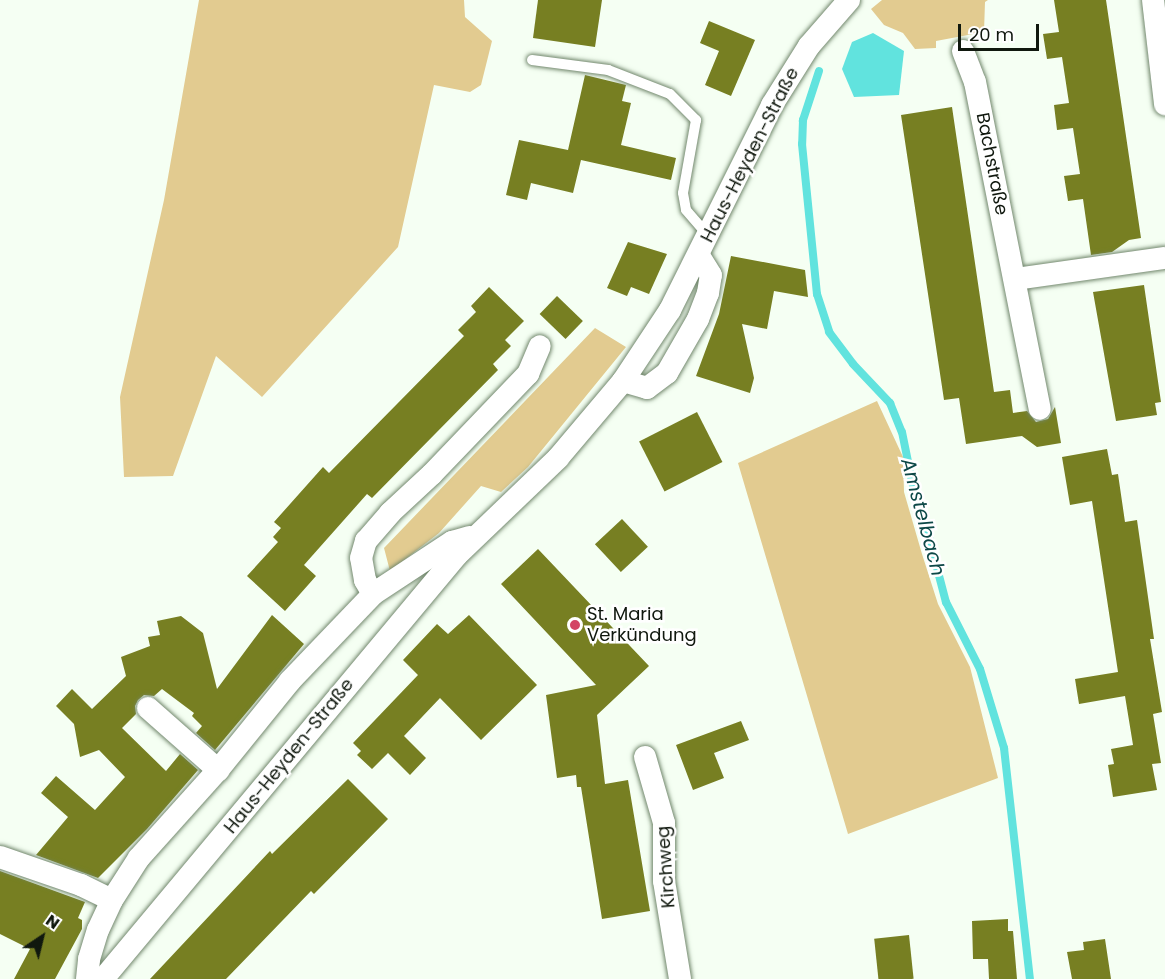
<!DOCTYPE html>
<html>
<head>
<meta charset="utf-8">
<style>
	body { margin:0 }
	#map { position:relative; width:1165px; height:979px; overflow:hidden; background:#f5fff3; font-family:Poppins,sans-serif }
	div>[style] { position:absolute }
	.green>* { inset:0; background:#e2cb90 }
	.water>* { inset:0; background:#61e3de }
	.stream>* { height:8px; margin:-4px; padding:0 4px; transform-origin:4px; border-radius:4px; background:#61e3de }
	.building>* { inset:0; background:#777f22; transform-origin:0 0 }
	.roads { filter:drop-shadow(0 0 2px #72886d) drop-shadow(0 0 2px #72886d) }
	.lane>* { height:10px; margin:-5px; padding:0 5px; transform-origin:5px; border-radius:5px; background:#fff }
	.street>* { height:22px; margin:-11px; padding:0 11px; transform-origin:11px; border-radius:11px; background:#fff }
	.dots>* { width:16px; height:16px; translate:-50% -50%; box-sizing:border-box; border:3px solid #fff; border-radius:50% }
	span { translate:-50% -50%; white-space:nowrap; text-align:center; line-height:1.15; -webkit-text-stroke:5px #fff; paint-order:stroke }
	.street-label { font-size:18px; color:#10180e }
	.poi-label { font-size:18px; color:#10180e }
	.left { translate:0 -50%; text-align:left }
	.water-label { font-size:20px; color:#0d4847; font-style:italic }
	.north { position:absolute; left:12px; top:907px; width:60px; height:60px; -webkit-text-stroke:4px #fff; paint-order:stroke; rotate:35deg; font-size:16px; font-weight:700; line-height:24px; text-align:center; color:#10180e }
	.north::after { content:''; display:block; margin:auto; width:21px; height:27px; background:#10180e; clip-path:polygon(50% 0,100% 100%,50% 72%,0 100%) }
	.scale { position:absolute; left:958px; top:24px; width:81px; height:27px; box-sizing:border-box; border:3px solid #10180e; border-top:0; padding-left:8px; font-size:18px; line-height:21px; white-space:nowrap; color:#10180e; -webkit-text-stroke:4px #fff; paint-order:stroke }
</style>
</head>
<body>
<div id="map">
	<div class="green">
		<div style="clip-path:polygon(199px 0,464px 0,465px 17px,492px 41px,481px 85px,470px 92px,434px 85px,398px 247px,262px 397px,216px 356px,173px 476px,124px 477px,120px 397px,164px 200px)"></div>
		<div style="clip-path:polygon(882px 0,988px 0,985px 2px,984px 32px,936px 41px,936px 48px,915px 49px,903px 33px,884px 25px,871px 9px)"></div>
		<div style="clip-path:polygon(595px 328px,626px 347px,528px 467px,501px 492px,481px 486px,439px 533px,390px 571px,384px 548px)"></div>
		<div style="clip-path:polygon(877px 401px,903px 457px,904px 492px,922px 554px,938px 604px,970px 667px,998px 778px,848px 834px,738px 463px)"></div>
	</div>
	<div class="water">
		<div style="clip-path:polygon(873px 33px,904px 51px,899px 95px,854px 97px,842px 69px,852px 42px)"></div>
	</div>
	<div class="stream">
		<div style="left:819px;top:71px;width:52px;rotate:108.1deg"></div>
		<div style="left:803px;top:120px;width:24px;rotate:92deg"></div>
		<div style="left:802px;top:144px;width:151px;rotate:84.3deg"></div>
		<div style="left:817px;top:294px;width:40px;rotate:72deg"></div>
		<div style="left:829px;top:332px;width:40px;rotate:53deg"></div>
		<div style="left:853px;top:364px;width:54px;rotate:46.5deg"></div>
		<div style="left:890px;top:403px;width:31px;rotate:68deg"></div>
		<div style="left:902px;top:432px;width:65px;rotate:78.5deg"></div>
		<div style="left:915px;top:496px;width:32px;rotate:70deg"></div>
		<div style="left:926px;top:526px;width:79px;rotate:75.3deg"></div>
		<div style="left:946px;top:602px;width:75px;rotate:63.1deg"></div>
		<div style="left:980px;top:669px;width:83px;rotate:73.1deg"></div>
		<div style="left:1004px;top:748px;width:232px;rotate:83.6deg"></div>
	</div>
	<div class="building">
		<div style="clip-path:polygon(538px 0,602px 0,595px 47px,533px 38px)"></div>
		<div style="clip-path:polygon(1054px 0,1106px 0,1141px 238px,1129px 240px,1112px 252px,1091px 255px,1083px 199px,1068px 201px,1064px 176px,1080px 174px,1073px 128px,1057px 130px,1054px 105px,1069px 103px,1062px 57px,1047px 59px,1043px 34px,1059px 32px)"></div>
		<div style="clip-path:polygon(709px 21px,755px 40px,731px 96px,705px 85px,719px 51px,700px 43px)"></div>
		<div style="clip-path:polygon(585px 75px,626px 85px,622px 101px,631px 103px,621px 145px,676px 158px,671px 180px,581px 160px,573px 193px,531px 183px,527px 200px,506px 195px,519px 140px,568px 150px)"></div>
		<div style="clip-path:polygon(952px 107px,994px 392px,1010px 390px,1013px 413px,1027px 411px,1036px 422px,1048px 419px,1055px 407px,1061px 443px,1037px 447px,1022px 436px,966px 444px,959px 398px,944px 400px,901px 115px)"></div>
		<div style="clip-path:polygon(628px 242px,667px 254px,649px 294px,631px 287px,627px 296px,607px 288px)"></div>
		<div style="clip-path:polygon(731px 256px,805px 270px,808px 297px,774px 291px,767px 329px,742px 324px,754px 378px,750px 393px,696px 376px,719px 314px)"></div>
		<div style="clip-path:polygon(1144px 285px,1161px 402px,1155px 403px,1157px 415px,1116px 421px,1093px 292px)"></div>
		<div style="clip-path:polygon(489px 287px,524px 321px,505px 340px,511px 346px,493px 364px,498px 370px,372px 498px,367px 494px,304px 565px,316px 576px,285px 611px,247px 576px,278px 542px,273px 537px,281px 528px,274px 522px,323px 467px,329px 473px,464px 336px,458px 330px,476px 312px,471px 306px)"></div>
		<div style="left:557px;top:296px;width:36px;height:25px;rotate:44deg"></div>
		<div style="left:697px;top:412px;width:56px;height:65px;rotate:63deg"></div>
		<div style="clip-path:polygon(1107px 449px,1112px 475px,1118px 474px,1125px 522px,1137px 520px,1154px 639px,1150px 639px,1162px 712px,1153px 714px,1161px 763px,1152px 764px,1157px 790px,1113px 797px,1108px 765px,1114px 764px,1111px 749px,1133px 745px,1125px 696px,1079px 704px,1075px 679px,1118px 672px,1092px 501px,1070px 505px,1062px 457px)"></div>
		<div style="left:622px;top:519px;width:38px;height:37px;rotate:47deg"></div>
		<div style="clip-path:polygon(538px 549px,649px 666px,597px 715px,605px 784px,628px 780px,650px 911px,602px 919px,581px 787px,577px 787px,576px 775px,557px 778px,546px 695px,596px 685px,501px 584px)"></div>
		<div style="clip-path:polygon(272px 615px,304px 644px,215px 750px,196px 733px,202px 726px,192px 716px,194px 713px,162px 689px,154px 696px,144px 695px,138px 700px,135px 706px,136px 714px,122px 728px,166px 771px,180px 754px,198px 770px,147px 829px,98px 878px,36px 855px,68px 817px,41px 793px,56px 776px,95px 810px,125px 777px,99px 750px,80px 757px,74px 724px,56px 706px,72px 689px,92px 709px,126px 676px,121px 657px,150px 646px,148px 637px,160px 635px,157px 621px,181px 616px,203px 633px,217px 689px)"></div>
		<div style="clip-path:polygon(469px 615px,537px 685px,481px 740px,440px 698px,404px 736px,426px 758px,410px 775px,388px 753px,372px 769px,357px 755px,361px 751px,353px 743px,418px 675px,403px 660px,437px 624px,448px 634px)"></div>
		<div style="clip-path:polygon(741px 721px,749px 740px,714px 753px,724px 778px,693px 790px,676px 745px)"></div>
		<div style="clip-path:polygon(348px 779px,388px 819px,314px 894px,311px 891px,226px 979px,150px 979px,270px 851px,272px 854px)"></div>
		<div style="clip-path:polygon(0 871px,85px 902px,78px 918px,82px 920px,82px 929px,55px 979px,14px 979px,30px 949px,0 934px)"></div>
		<div style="clip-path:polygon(1008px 919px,1008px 931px,1013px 931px,1017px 979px,989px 979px,988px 959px,973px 959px,972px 921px)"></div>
		<div style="left:909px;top:935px;width:44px;height:35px;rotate:84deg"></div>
		<div style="clip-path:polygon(1105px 939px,1111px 979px,1072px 979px,1067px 952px,1084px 950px,1083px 942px)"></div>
	</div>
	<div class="roads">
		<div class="lane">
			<div style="left:532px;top:60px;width:77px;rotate:7.5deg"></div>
			<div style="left:608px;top:70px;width:66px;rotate:21.2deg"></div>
			<div style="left:670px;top:94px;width:37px;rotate:45deg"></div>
			<div style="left:696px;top:120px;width:74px;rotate:100.1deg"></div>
			<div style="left:683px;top:193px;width:17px;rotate:80deg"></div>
			<div style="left:686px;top:210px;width:33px;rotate:49deg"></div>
		</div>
		<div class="street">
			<div style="left:1153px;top:0;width:105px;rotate:83.4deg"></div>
			<div style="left:963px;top:51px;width:33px;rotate:69deg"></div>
			<div style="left:975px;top:82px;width:333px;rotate:78.8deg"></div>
			<div style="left:1015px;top:279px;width:151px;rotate:-8deg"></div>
			<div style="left:623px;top:381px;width:25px;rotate:16deg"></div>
			<div style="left:647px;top:388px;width:25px;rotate:-37deg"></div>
			<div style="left:667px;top:373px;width:62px;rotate:-60.1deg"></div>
			<div style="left:698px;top:319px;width:28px;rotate:-69deg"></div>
			<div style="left:708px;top:293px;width:18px;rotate:-81deg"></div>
			<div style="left:711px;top:275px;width:22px;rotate:-122deg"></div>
			<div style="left:373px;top:594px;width:16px;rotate:-120deg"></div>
			<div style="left:365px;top:580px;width:22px;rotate:-100deg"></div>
			<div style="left:361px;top:558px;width:18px;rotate:-74deg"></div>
			<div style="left:366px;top:541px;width:37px;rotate:-49deg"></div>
			<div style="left:390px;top:513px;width:57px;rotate:-42.9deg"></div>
			<div style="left:432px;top:474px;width:139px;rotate:-46.2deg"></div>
			<div style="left:528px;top:374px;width:30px;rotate:-67deg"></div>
			<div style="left:148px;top:708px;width:94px;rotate:41.5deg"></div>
			<div style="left:645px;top:757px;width:69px;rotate:73.9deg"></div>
			<div style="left:664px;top:823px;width:58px;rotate:90deg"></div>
			<div style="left:664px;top:881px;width:99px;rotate:80.7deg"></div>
			<div style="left:0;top:857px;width:86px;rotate:19.1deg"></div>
			<div style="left:81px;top:885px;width:34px;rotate:26deg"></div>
			<div style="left:87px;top:979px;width:20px;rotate:-84deg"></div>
			<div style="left:89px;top:959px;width:30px;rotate:-73deg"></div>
			<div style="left:98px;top:930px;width:33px;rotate:-65deg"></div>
			<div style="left:112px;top:900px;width:50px;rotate:-57.3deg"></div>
			<div style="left:139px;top:858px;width:118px;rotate:-48.1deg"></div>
			<div style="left:218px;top:770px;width:114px;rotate:-51deg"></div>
			<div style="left:290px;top:681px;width:120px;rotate:-46.3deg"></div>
			<div style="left:373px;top:594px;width:95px;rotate:-33.4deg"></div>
			<div style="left:452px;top:542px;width:18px;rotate:-16deg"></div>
			<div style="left:103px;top:979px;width:552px;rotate:-50.14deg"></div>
			<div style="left:457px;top:555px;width:140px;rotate:-43.8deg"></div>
			<div style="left:558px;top:458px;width:101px;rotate:-49.8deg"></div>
			<div style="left:623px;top:381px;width:85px;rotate:-56.5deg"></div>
			<div style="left:670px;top:310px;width:229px;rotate:-63.5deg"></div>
			<div style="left:772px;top:105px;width:70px;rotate:-57.9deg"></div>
			<div style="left:809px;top:46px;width:61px;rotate:-49deg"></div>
		</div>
	</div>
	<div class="dots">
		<div style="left:575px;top:625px;background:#d34363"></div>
	</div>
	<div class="street-label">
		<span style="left:750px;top:155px;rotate:-63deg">Haus-Heyden-Straße</span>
		<span style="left:992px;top:164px;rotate:79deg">Bachstraße</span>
		<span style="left:289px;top:756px;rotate:-51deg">Haus-Heyden-Straße</span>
		<span style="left:666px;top:867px;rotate:-94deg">Kirchweg</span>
	</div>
	<div class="poi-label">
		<span class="left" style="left:587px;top:625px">St. Maria<br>Verkündung</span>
	</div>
	<div class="water-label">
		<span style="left:923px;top:517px;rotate:75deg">Amstelbach</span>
	</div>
	<div class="north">N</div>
	<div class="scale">20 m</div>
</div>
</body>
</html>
